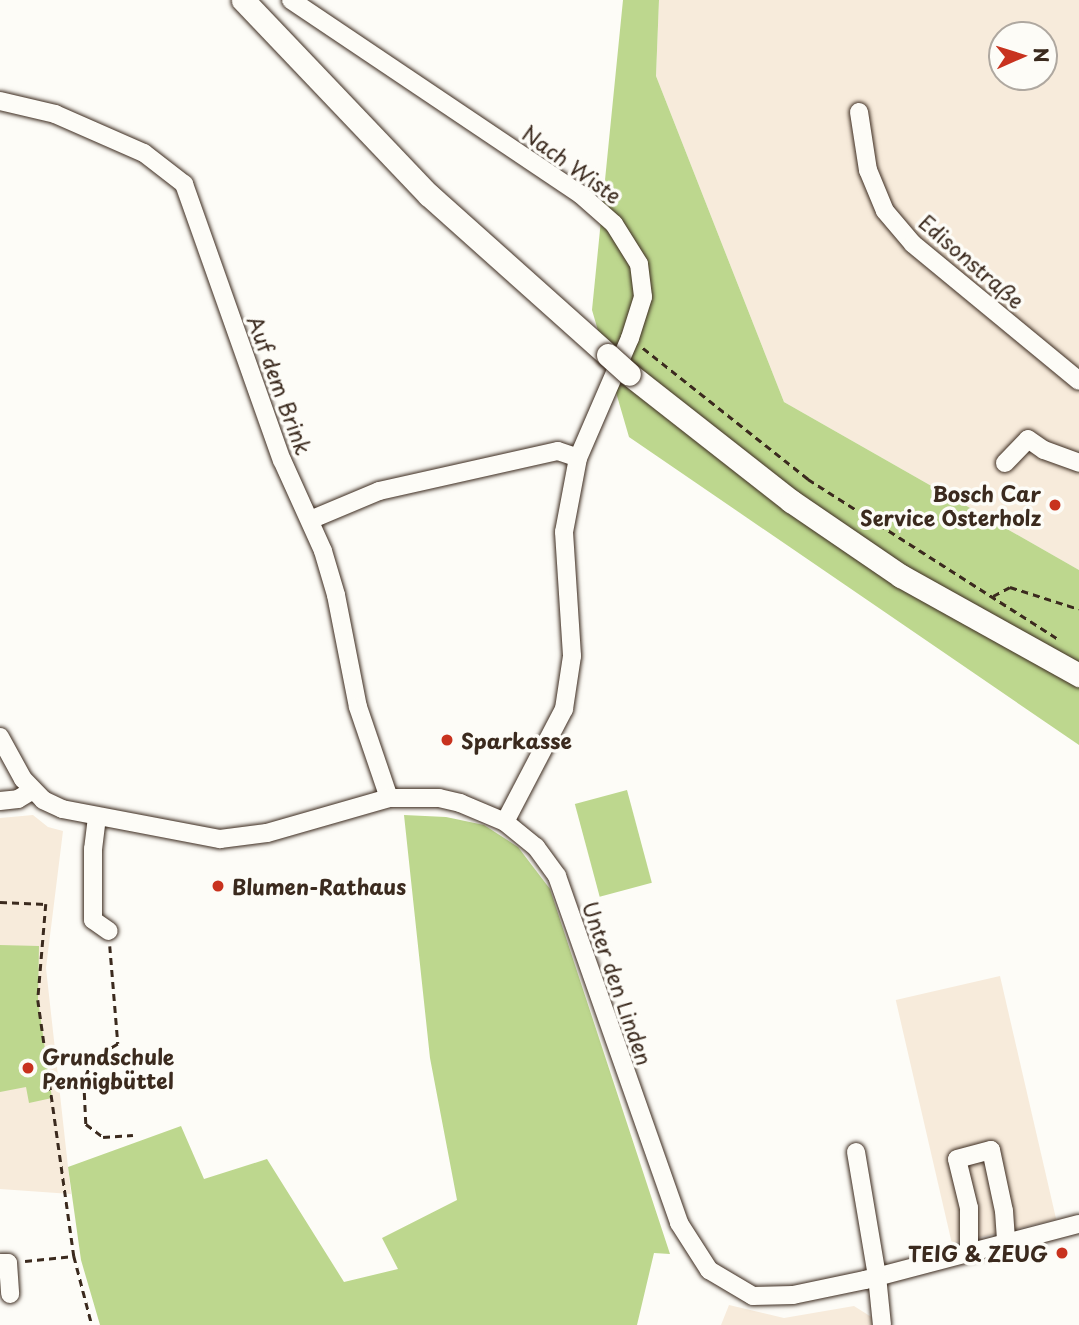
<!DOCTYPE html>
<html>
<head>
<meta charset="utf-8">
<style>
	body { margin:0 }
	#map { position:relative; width:1079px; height:1325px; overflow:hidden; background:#fdfcf7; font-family:"Playpen Sans",sans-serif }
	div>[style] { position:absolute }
	.built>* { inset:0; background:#f7ebdb; transform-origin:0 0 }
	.green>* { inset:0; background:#bdd78e; transform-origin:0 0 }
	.path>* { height:2.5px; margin-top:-1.25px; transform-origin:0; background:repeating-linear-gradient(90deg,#3b2a1e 0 7px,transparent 0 12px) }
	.roads { filter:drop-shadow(0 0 2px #3b2a1e) drop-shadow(0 0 2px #3b2a1e) }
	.minor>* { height:18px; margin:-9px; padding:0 9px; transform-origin:9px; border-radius:9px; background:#fdfcf7 }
	.major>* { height:23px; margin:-11.5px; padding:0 11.5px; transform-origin:11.5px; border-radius:11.5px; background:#fdfcf7 }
	.bridges { filter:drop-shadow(0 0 2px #3b2a1e) drop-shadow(0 0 2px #3b2a1e) }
	.major-bridge>* { height:23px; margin:-11.5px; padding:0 11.5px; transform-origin:11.5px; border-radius:11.5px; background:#fdfcf7 }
	.dots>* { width:19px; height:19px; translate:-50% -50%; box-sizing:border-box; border:4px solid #fdfcf7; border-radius:50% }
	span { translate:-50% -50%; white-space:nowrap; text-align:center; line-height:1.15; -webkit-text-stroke:7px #fdfcf7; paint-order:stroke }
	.street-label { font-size:21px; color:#3b2a1e }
	.poi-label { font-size:21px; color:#3b2a1e; font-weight:700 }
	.right { translate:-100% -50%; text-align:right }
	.left { translate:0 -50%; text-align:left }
	.north { position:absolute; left:988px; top:21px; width:70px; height:70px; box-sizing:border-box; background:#fdfcf7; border:2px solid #afa8a0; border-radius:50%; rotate:87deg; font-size:19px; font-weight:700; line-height:28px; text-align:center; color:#3b2a1e }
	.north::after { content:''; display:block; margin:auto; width:24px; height:32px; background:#c8321e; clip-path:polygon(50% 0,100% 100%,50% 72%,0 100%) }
</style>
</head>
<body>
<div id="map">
	<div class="built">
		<div style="clip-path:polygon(evenodd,659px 0,1079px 0,1079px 570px,784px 402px,656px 76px,659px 0,1002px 35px,1044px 35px,1044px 77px,1002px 77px,1002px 35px)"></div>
		<div style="clip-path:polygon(33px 815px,48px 827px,63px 831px,46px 968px,71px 1194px,0 1189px,0 818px)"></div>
		<div style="left:1000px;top:976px;width:250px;height:107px;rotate:77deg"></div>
		<div style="clip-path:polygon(729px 1305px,784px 1318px,854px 1306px,873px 1318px,872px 1325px,721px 1325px)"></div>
	</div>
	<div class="green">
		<div style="clip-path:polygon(623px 0,659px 0,656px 76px,784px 402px,1079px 570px,1079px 745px,629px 437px,592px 310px)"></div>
		<div style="left:627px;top:790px;width:96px;height:54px;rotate:75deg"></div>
		<div style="clip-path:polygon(404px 815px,446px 817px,484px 825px,518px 847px,550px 889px,670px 1254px,654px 1253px,637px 1325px,100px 1325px,81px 1260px,68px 1167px,181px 1126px,204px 1179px,267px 1159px,344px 1282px,398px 1269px,382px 1238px,457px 1200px,430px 1058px)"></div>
		<div style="clip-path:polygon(0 945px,39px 946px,38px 1000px,52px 1098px,29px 1103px,26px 1087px,0 1092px)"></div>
	</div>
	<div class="path">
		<div style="left:643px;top:348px;width:211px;rotate:38.4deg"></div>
		<div style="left:808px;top:479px;width:297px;rotate:32.6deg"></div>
		<div style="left:993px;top:596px;width:19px;rotate:-28deg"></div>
		<div style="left:1010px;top:587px;width:72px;rotate:17.7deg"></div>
		<div style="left:0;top:902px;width:46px;rotate:2.5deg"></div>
		<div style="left:46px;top:904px;width:96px;rotate:94.8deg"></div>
		<div style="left:38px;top:1000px;width:259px;rotate:82deg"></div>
		<div style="left:74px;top:1256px;width:71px;rotate:75.4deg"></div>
		<div style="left:110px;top:946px;width:98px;rotate:85.3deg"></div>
		<div style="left:118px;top:1044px;width:29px;rotate:149deg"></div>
		<div style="left:93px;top:1059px;width:24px;rotate:112deg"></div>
		<div style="left:84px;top:1081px;width:43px;rotate:87.3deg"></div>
		<div style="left:86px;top:1124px;width:21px;rotate:37deg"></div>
		<div style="left:103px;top:1137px;width:30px;rotate:-4deg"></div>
		<div style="left:25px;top:1261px;width:49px;rotate:-5.8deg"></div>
	</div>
	<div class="roads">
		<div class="minor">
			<div style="left:291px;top:0;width:348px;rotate:33.9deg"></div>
			<div style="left:580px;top:194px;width:45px;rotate:41.4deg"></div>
			<div style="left:614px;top:224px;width:47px;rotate:58deg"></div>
			<div style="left:639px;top:264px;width:33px;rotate:83deg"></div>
			<div style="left:643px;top:297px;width:43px;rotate:107.6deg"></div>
			<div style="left:630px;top:338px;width:131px;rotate:113.4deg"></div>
			<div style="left:578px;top:458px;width:75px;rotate:100.7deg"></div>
			<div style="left:564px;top:532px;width:124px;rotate:86.3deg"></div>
			<div style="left:572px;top:656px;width:54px;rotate:98.6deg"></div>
			<div style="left:564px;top:709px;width:127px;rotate:117.6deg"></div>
			<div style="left:0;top:101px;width:57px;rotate:13.3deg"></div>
			<div style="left:55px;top:114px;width:97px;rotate:23.7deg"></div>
			<div style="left:144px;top:153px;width:51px;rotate:37.8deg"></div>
			<div style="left:184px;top:184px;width:293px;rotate:70.5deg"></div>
			<div style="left:282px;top:460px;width:100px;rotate:65.7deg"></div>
			<div style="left:323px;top:551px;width:46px;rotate:73.5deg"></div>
			<div style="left:336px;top:595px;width:114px;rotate:78.9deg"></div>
			<div style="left:358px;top:707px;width:96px;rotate:71.2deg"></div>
			<div style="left:859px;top:112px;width:59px;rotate:81.2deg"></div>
			<div style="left:868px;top:170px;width:44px;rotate:67.5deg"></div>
			<div style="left:885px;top:211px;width:43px;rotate:49.7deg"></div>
			<div style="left:913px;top:244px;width:215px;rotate:39.5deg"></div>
			<div style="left:1005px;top:463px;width:33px;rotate:-46deg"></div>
			<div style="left:1028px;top:439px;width:19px;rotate:35deg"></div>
			<div style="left:1044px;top:450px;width:37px;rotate:20deg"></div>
			<div style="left:310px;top:520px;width:75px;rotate:-22.8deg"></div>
			<div style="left:379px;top:491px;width:183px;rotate:-12.6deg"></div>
			<div style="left:558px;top:451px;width:21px;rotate:19deg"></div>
			<div style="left:0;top:737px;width:48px;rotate:61.3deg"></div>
			<div style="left:23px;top:779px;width:29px;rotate:46deg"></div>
			<div style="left:43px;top:800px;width:21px;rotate:25deg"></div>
			<div style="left:62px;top:809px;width:161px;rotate:10.8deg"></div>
			<div style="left:220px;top:839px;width:47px;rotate:-7.3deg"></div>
			<div style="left:267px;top:833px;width:127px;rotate:-16deg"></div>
			<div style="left:389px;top:798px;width:50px"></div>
			<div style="left:439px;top:798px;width:22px;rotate:13deg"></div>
			<div style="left:460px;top:803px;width:49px;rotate:22.9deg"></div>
			<div style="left:505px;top:822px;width:40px;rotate:39deg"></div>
			<div style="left:536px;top:847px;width:36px;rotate:54deg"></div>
			<div style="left:557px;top:876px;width:368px;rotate:70.6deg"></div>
			<div style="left:679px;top:1223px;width:56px;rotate:57.4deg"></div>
			<div style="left:709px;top:1270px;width:51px;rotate:30.6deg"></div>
			<div style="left:753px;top:1296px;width:40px;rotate:-1.4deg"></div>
			<div style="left:793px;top:1295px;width:74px;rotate:-11.8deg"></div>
			<div style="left:865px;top:1280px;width:221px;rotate:-14.7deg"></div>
			<div style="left:0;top:801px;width:18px;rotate:-6deg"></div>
			<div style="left:18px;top:799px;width:17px;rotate:-31deg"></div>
			<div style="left:97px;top:817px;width:32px;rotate:97deg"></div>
			<div style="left:93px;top:849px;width:71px;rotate:90deg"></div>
			<div style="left:93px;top:920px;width:19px;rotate:35deg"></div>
			<div style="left:856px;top:1152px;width:126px;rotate:80.4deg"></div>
			<div style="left:877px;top:1276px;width:49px;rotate:84.2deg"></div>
			<div style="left:969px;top:1252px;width:44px;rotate:-90deg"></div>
			<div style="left:969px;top:1208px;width:50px;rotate:-103.8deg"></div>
			<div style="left:957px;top:1159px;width:35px;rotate:-15deg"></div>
			<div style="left:991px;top:1150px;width:62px;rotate:78deg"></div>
			<div style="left:1004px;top:1211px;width:31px;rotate:86deg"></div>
			<div style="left:0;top:1263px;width:8px"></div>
			<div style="left:8px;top:1263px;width:31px;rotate:86deg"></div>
		</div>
		<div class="major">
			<div style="left:243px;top:0;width:269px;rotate:46.4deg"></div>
			<div style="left:429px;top:195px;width:240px;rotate:41.8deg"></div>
			<div style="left:629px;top:374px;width:206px;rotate:38.1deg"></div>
			<div style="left:791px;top:501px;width:133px;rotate:34.3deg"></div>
			<div style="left:901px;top:576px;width:204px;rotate:29.1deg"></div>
		</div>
	</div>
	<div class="bridges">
		<div class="major-bridge">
			<div style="left:608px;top:355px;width:28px;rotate:42deg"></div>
		</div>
	</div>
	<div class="dots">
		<div style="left:1055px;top:505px;background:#c8321e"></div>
		<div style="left:447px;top:740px;background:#c8321e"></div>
		<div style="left:218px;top:886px;background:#c8321e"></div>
		<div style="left:28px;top:1068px;background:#c8321e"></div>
		<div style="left:1062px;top:1253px;background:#c8321e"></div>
	</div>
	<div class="street-label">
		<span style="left:572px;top:164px;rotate:36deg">Nach Wiste</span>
		<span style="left:972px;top:261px;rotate:41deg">Edisonstraße</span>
		<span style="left:280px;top:385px;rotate:70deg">Auf dem Brink</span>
		<span style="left:618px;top:983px;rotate:71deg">Unter den Linden</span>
	</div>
	<div class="poi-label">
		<span class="right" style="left:1041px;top:505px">Bosch Car<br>Service Osterholz</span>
		<span class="left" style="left:461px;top:740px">Sparkasse</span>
		<span class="left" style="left:232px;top:886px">Blumen-Rathaus</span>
		<span class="left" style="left:42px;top:1068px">Grundschule<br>Pennigbüttel</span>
		<span class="right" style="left:1048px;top:1253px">TEIG &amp; ZEUG</span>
	</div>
	<div class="north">N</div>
</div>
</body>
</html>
